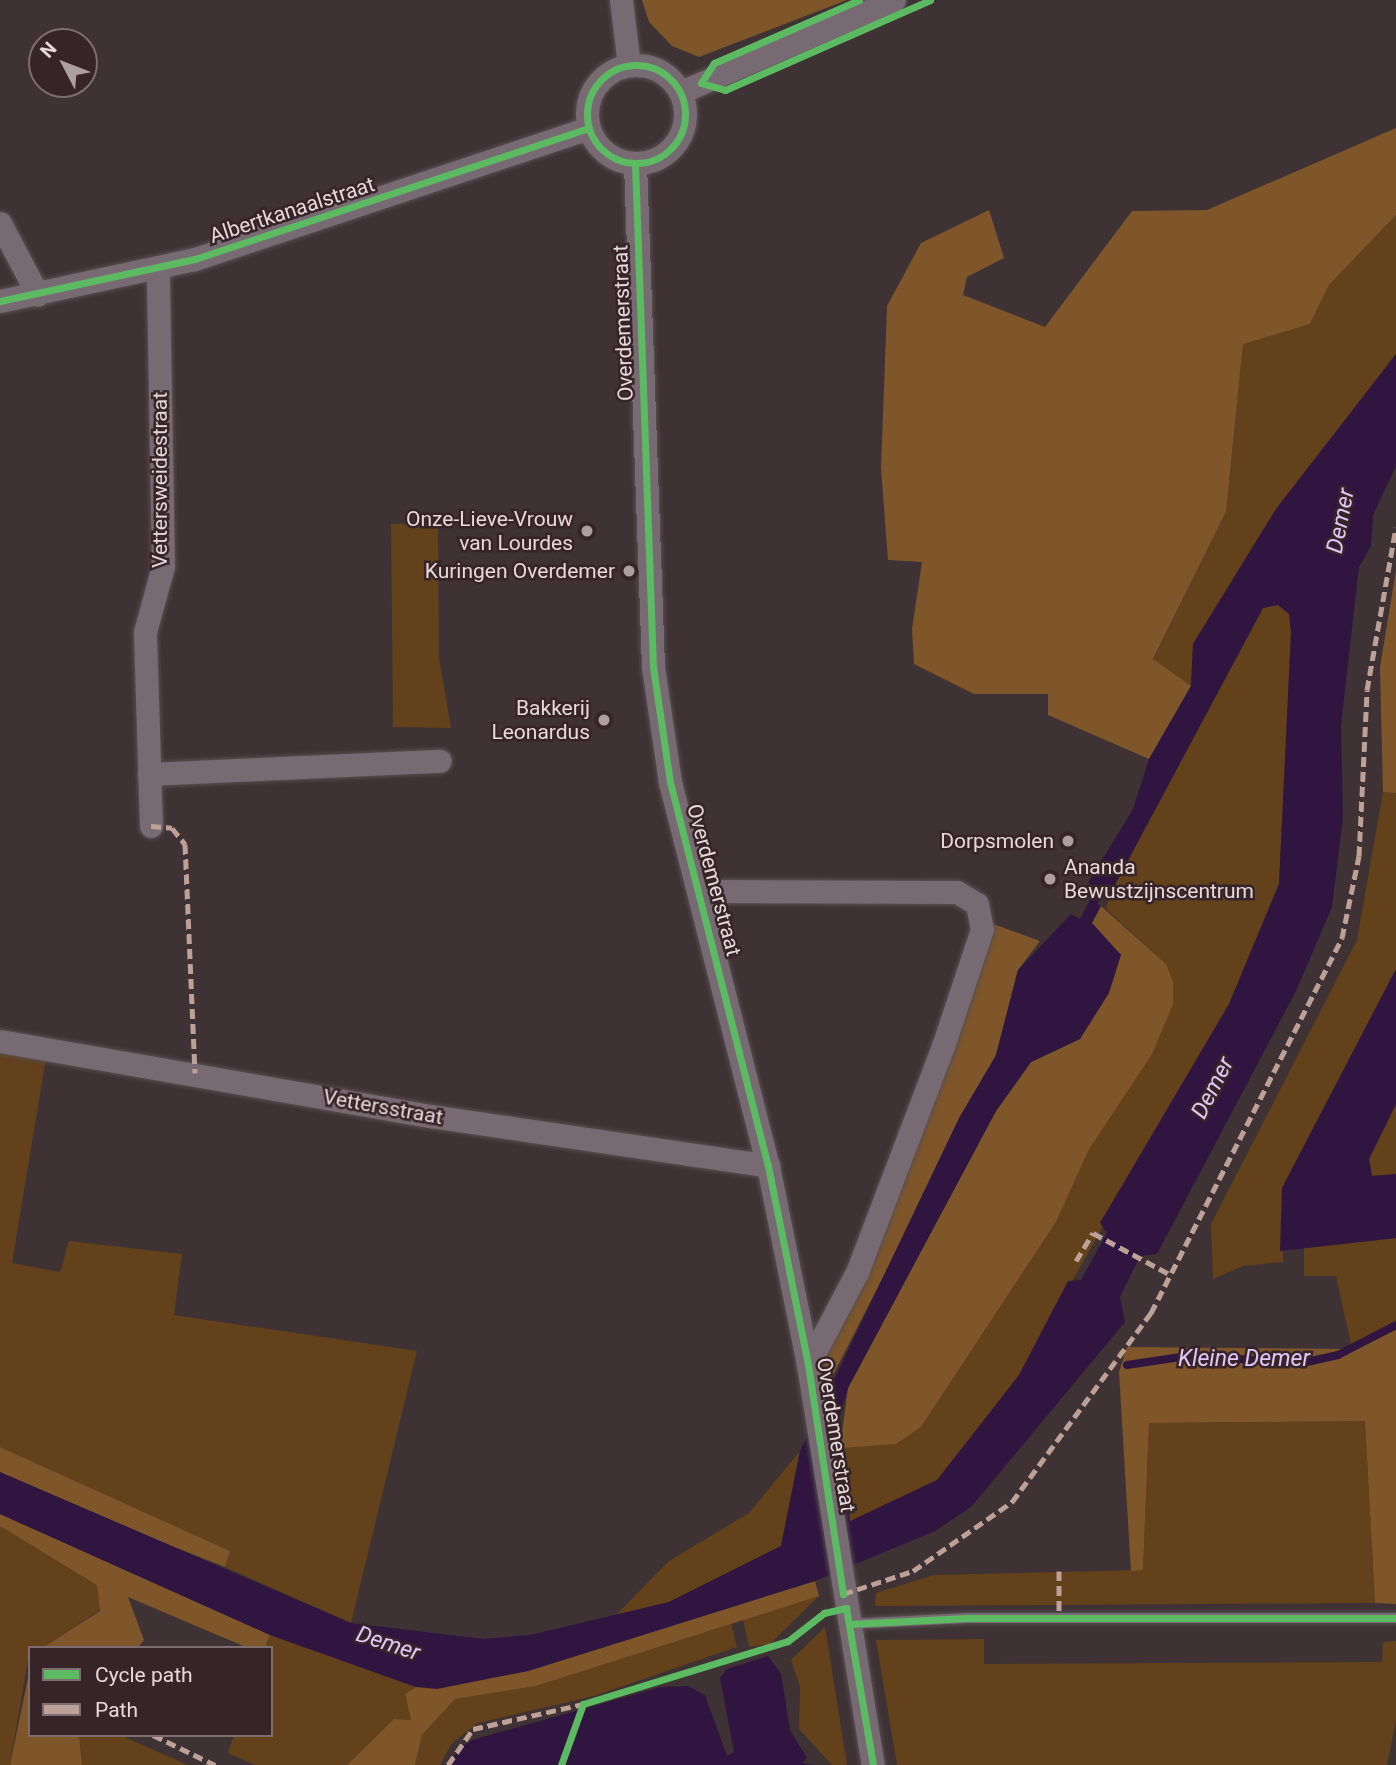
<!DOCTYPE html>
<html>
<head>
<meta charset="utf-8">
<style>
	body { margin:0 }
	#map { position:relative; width:1396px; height:1765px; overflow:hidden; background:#3e3234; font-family:Roboto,sans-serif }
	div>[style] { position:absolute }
	.green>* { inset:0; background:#62411b }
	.forest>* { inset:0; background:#7f562a }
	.water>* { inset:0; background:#301541 }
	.stream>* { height:8px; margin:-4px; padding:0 4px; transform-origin:4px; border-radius:4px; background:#301541 }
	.roads { filter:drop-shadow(0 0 2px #584e50) drop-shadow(0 0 2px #584e50) }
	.service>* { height:10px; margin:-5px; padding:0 5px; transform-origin:5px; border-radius:5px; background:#786a72 }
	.minor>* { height:23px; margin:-11.5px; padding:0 11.5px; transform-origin:11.5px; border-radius:11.5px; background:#786a72 }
	.minor>.ring { margin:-11.5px; padding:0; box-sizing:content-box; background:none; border:23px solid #786a72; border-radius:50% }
	.quiet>* { height:5px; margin-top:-2.5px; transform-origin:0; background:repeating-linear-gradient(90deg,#bda197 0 10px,transparent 0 15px) }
	.cycleway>* { height:7px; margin:-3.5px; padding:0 3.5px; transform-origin:3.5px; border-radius:3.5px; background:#5cba63 }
	.cycleway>.ring { margin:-3.5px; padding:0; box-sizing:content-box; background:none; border:7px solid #5cba63; border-radius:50% }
	.dots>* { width:19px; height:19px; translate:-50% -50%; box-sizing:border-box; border:4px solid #372428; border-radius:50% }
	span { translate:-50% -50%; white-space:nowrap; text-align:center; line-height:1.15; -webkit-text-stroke:5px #372428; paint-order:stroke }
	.street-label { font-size:21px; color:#e6d9db }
	.poi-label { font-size:21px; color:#e6d9db }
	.right { translate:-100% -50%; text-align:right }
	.left { translate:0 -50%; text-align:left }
	.water-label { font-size:23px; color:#e0c6f7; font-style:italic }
	.legend { position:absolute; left:28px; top:1646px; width:245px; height:91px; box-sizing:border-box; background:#372428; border:2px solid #7d6c70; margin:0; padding:9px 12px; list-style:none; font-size:21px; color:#e6d9db }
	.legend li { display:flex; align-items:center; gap:14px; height:35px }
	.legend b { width:35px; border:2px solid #7d6c70 }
	.north { position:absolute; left:28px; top:28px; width:70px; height:70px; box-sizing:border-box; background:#372428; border:2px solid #7d6c70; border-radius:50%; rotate:312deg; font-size:19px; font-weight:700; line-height:28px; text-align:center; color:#e6d9db }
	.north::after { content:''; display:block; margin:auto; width:24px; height:32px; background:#ab9fa1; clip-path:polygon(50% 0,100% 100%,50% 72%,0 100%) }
</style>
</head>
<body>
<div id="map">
	<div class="green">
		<div style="clip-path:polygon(1396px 215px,1396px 354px,1276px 509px,1193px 644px,1191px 686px,1153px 660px,1226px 512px,1243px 343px,1310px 324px,1329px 285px)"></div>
		<div style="clip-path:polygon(438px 523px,439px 658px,451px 728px,393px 727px,391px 524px)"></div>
		<div style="clip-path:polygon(1278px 605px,1290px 614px,1291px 633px,1279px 884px,1229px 1004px,1019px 1375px,974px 1440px,937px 1480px,850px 1522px,840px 1448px,921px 1427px,1056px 1222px,1166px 964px,1106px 909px,1110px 894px,1263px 608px)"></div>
		<div style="clip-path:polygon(1383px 792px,1396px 793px,1396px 969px,1282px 1188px,1283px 1262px,1243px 1266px,1213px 1279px,1211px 1224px,1357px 940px)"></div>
		<div style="clip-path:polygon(0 1050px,46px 1058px,12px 1263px,60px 1272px,69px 1241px,182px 1254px,174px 1315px,417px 1351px,351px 1623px,225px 1567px,230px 1551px,0 1447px)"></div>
		<div style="clip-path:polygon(1396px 1104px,1396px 1174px,1372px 1176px,1369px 1159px)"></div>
		<div style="clip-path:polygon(1396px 1238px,1396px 1330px,1352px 1349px,1336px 1276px,1304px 1276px,1304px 1248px)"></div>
		<div style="clip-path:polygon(1365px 1421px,1375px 1603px,875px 1606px,876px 1593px,934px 1575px,1143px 1570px,1149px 1423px)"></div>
		<div style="clip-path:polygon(800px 1451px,781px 1546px,669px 1602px,616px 1615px,669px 1561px,749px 1513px)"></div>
		<div style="clip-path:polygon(0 1526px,97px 1584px,100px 1610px,42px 1648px,30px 1648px,10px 1765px,0 1765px)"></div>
		<div style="clip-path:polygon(819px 1596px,770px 1644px,749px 1647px,743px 1619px)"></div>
		<div style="clip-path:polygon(731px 1624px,737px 1647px,594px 1696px,478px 1723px,452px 1743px,440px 1765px,415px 1765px,422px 1735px,455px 1699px,536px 1686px)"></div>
		<div style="clip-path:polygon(825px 1627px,847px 1765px,832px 1765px,799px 1729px,800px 1687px,791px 1660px)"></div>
		<div style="clip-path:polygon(270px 1635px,416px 1687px,405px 1694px,411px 1720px,394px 1719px,347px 1765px,255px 1765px,228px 1753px,234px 1735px,271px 1735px,271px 1648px,265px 1648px)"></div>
		<div style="clip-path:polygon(984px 1639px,984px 1664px,1382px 1662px,1383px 1642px,1396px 1641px,1396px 1721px,1387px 1765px,897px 1765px,876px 1640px)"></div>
		<div style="clip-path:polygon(79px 1735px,120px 1735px,188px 1765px,82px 1765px)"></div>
	</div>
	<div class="forest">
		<div style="clip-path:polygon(642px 0,847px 0,699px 57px,672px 46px,649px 22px)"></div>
		<div style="clip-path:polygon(1396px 128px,1396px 215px,1329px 285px,1310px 324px,1243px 344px,1226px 512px,1153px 659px,1191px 686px,1149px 759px,1048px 715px,1048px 694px,974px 694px,914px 664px,912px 629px,922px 562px,888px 560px,881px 468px,887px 306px,921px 243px,989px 210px,1004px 258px,967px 277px,963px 295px,1045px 327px,1132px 211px,1207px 210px)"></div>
		<div style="clip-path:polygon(1396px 570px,1396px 793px,1383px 792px,1380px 667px)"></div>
		<div style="clip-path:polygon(1101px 906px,1166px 964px,1173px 982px,1173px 1004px,1152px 1054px,1088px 1151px,1056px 1222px,921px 1427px,896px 1444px,840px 1448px,848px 1388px,996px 1111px,1031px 1062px,1080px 1039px,1121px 955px,1091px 923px)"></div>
		<div style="clip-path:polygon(993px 924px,1040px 941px,1018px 970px,996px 1055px,828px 1385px,822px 1361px,864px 1279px)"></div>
		<div style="clip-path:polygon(1396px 1330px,1396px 1604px,1375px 1603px,1365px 1421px,1149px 1423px,1143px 1570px,1131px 1571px,1119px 1372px,1127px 1347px,1351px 1349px)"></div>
		<div style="clip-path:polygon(0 1447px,230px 1551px,225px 1567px,37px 1493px,0 1472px)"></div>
		<div style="clip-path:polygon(0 1514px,270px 1635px,265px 1648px,248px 1648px,128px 1597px,144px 1640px,138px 1648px,42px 1648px,100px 1611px,97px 1585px,0 1526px)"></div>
		<div style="clip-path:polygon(815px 1581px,819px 1596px,536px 1686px,455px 1699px,422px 1735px,415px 1765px,347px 1765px,394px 1719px,411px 1720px,405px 1694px,416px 1687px,528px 1671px)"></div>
		<div style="clip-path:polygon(30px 1668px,30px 1735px,79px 1735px,82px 1765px,10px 1765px)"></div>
	</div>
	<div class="water">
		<div style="clip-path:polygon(1396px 354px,1396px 466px,1373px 515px,1371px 546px,1359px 567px,1341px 725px,1343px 818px,1332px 907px,1296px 991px,1157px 1254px,1140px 1256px,1120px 1297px,1125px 1322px,971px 1507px,935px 1531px,815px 1581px,528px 1671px,437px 1689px,416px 1687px,270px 1635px,0 1514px,0 1472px,351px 1623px,483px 1639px,530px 1635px,669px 1602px,781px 1546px,800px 1451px,959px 1118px,996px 1055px,1018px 970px,1071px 914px,1080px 919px,1090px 900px,1101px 906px,1092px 923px,1121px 955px,1109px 993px,1080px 1039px,1031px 1062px,996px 1111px,848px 1388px,839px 1419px,850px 1521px,937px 1480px,1019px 1375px,1068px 1281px,1081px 1280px,1107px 1233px,1100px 1223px,1229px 1004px,1279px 884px,1291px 633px,1289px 614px,1278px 605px,1263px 608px,1110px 894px,1088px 883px,1133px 809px,1149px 759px,1191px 686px,1193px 644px,1276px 509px)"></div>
		<div style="clip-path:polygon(1396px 969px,1396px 1104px,1369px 1159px,1372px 1176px,1396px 1174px,1396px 1238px,1280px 1251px,1282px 1188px)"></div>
		<div style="clip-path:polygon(768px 1656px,781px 1674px,790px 1730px,807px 1758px,802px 1763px,815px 1765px,452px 1765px,457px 1750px,472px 1740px,661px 1687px,688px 1686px,705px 1695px,727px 1756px,734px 1752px,720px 1678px,727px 1669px)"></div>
	</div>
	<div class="stream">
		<div style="left:1090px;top:910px;width:33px;rotate:-63deg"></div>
		<div style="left:1127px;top:1365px;width:68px;rotate:-8.5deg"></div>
		<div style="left:1194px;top:1355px;width:104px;rotate:4.9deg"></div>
		<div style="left:1298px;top:1364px;width:41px;rotate:-12.7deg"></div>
		<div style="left:1338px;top:1355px;width:65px;rotate:-27.3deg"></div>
	</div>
	<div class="roads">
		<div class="service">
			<div style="left:849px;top:1624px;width:118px;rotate:-2.9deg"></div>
			<div style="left:967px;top:1618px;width:429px"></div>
		</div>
		<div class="minor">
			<div style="left:621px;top:0;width:65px;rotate:83deg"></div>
			<div class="ring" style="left:587px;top:65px;width:75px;height:75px"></div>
			<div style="left:681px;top:92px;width:232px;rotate:-23.4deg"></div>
			<div style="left:635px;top:164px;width:503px;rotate:87.95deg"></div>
			<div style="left:653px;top:667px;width:116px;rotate:81.6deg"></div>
			<div style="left:670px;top:782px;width:396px;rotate:75.7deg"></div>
			<div style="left:768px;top:1166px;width:203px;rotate:78.6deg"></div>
			<div style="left:808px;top:1365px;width:405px;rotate:80.8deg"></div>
			<div style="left:0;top:223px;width:81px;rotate:62.2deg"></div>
			<div style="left:0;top:301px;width:199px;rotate:-12.2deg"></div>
			<div style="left:195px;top:259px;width:415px;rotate:-18.4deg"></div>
			<div style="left:149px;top:774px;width:291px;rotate:-2.6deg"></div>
			<div style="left:151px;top:826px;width:194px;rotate:-91.8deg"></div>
			<div style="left:145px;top:632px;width:68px;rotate:-74.7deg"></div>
			<div style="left:163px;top:566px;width:298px;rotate:-91deg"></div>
			<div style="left:700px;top:891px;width:257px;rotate:0.2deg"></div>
			<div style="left:957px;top:892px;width:23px;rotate:31deg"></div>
			<div style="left:977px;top:904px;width:25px;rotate:79deg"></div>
			<div style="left:982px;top:929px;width:123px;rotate:108.4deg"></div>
			<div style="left:943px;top:1046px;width:242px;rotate:110.8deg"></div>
			<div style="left:857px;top:1272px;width:105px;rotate:117.8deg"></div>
			<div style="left:0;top:1041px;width:437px;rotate:9.9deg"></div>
			<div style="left:431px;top:1116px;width:341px;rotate:8.4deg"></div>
		</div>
	</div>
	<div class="quiet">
		<div style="left:151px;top:826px;width:21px;rotate:5deg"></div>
		<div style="left:172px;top:828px;width:21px;rotate:51deg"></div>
		<div style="left:185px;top:844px;width:229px;rotate:87.5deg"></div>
		<div style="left:1076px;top:1261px;width:33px;rotate:-59deg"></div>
		<div style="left:1093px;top:1233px;width:86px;rotate:28.3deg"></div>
		<div style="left:1059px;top:1571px;width:47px;rotate:90deg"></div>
		<div style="left:843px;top:1594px;width:74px;rotate:-18.2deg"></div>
		<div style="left:913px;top:1571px;width:121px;rotate:-34.9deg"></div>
		<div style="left:1012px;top:1502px;width:235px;rotate:-53.7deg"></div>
		<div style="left:1151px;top:1313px;width:421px;rotate:-63deg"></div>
		<div style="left:1342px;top:938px;width:84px;rotate:-78.3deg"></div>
		<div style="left:1359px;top:856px;width:166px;rotate:-87.2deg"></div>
		<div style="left:1367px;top:690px;width:165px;rotate:-79.9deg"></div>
		<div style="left:153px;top:1735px;width:69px;rotate:25.8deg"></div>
		<div style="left:448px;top:1765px;width:44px;rotate:-55.2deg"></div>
		<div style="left:473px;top:1729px;width:117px;rotate:-12.8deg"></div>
	</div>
	<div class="cycleway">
		<div style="left:859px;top:0;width:158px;rotate:156.5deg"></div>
		<div style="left:714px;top:63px;width:24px;rotate:123deg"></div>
		<div style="left:701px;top:83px;width:25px;rotate:16deg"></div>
		<div style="left:725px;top:90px;width:224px;rotate:-23.7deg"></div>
		<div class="ring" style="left:587px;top:65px;width:91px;height:91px"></div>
		<div style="left:635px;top:164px;width:503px;rotate:87.95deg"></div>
		<div style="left:653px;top:667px;width:116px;rotate:81.6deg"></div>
		<div style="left:670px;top:782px;width:396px;rotate:75.7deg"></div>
		<div style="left:768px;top:1166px;width:203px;rotate:78.6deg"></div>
		<div style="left:808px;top:1365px;width:232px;rotate:81.3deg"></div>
		<div style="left:0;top:301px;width:199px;rotate:-12.2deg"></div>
		<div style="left:195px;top:259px;width:415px;rotate:-18.4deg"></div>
		<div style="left:849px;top:1624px;width:118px;rotate:-2.9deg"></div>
		<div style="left:967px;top:1618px;width:429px"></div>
		<div style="left:561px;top:1765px;width:65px;rotate:-70.2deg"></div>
		<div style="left:583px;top:1704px;width:214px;rotate:-17.1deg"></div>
		<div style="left:788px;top:1641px;width:46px;rotate:-37.9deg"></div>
		<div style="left:824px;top:1613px;width:23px;rotate:-13deg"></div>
		<div style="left:846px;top:1608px;width:159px;rotate:80.2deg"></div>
	</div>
	<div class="dots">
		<div style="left:587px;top:531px;background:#ab9fa1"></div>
		<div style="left:629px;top:571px;background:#ab9fa1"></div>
		<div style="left:604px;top:720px;background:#ab9fa1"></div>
		<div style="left:1068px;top:841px;background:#ab9fa1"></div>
		<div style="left:1050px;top:879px;background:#ab9fa1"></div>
	</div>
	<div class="street-label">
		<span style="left:292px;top:210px;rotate:-18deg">Albertkanaalstraat</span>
		<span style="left:623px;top:323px;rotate:-92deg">Overdemerstraat</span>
		<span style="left:160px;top:480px;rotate:-90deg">Vettersweidestraat</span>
		<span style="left:714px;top:880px;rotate:75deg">Overdemerstraat</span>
		<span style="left:383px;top:1107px;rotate:10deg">Vettersstraat</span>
		<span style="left:836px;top:1435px;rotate:81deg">Overdemerstraat</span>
	</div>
	<div class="poi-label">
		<span class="right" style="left:573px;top:531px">Onze-Lieve-Vrouw<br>van Lourdes</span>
		<span class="right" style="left:615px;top:571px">Kuringen Overdemer</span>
		<span class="right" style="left:590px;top:720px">Bakkerij<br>Leonardus</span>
		<span class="right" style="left:1054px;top:841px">Dorpsmolen</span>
		<span class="left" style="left:1064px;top:879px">Ananda<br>Bewustzijnscentrum</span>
	</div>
	<div class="water-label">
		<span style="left:1341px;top:521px;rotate:-79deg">Demer</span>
		<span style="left:1213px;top:1088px;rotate:-63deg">Demer</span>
		<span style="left:1244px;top:1359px">Kleine Demer</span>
		<span style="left:388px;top:1644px;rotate:18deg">Demer</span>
	</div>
	<ul class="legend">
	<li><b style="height:9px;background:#5cba63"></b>Cycle path</li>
	<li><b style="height:9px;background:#bda197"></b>Path</li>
	</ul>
	<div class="north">N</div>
</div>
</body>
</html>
